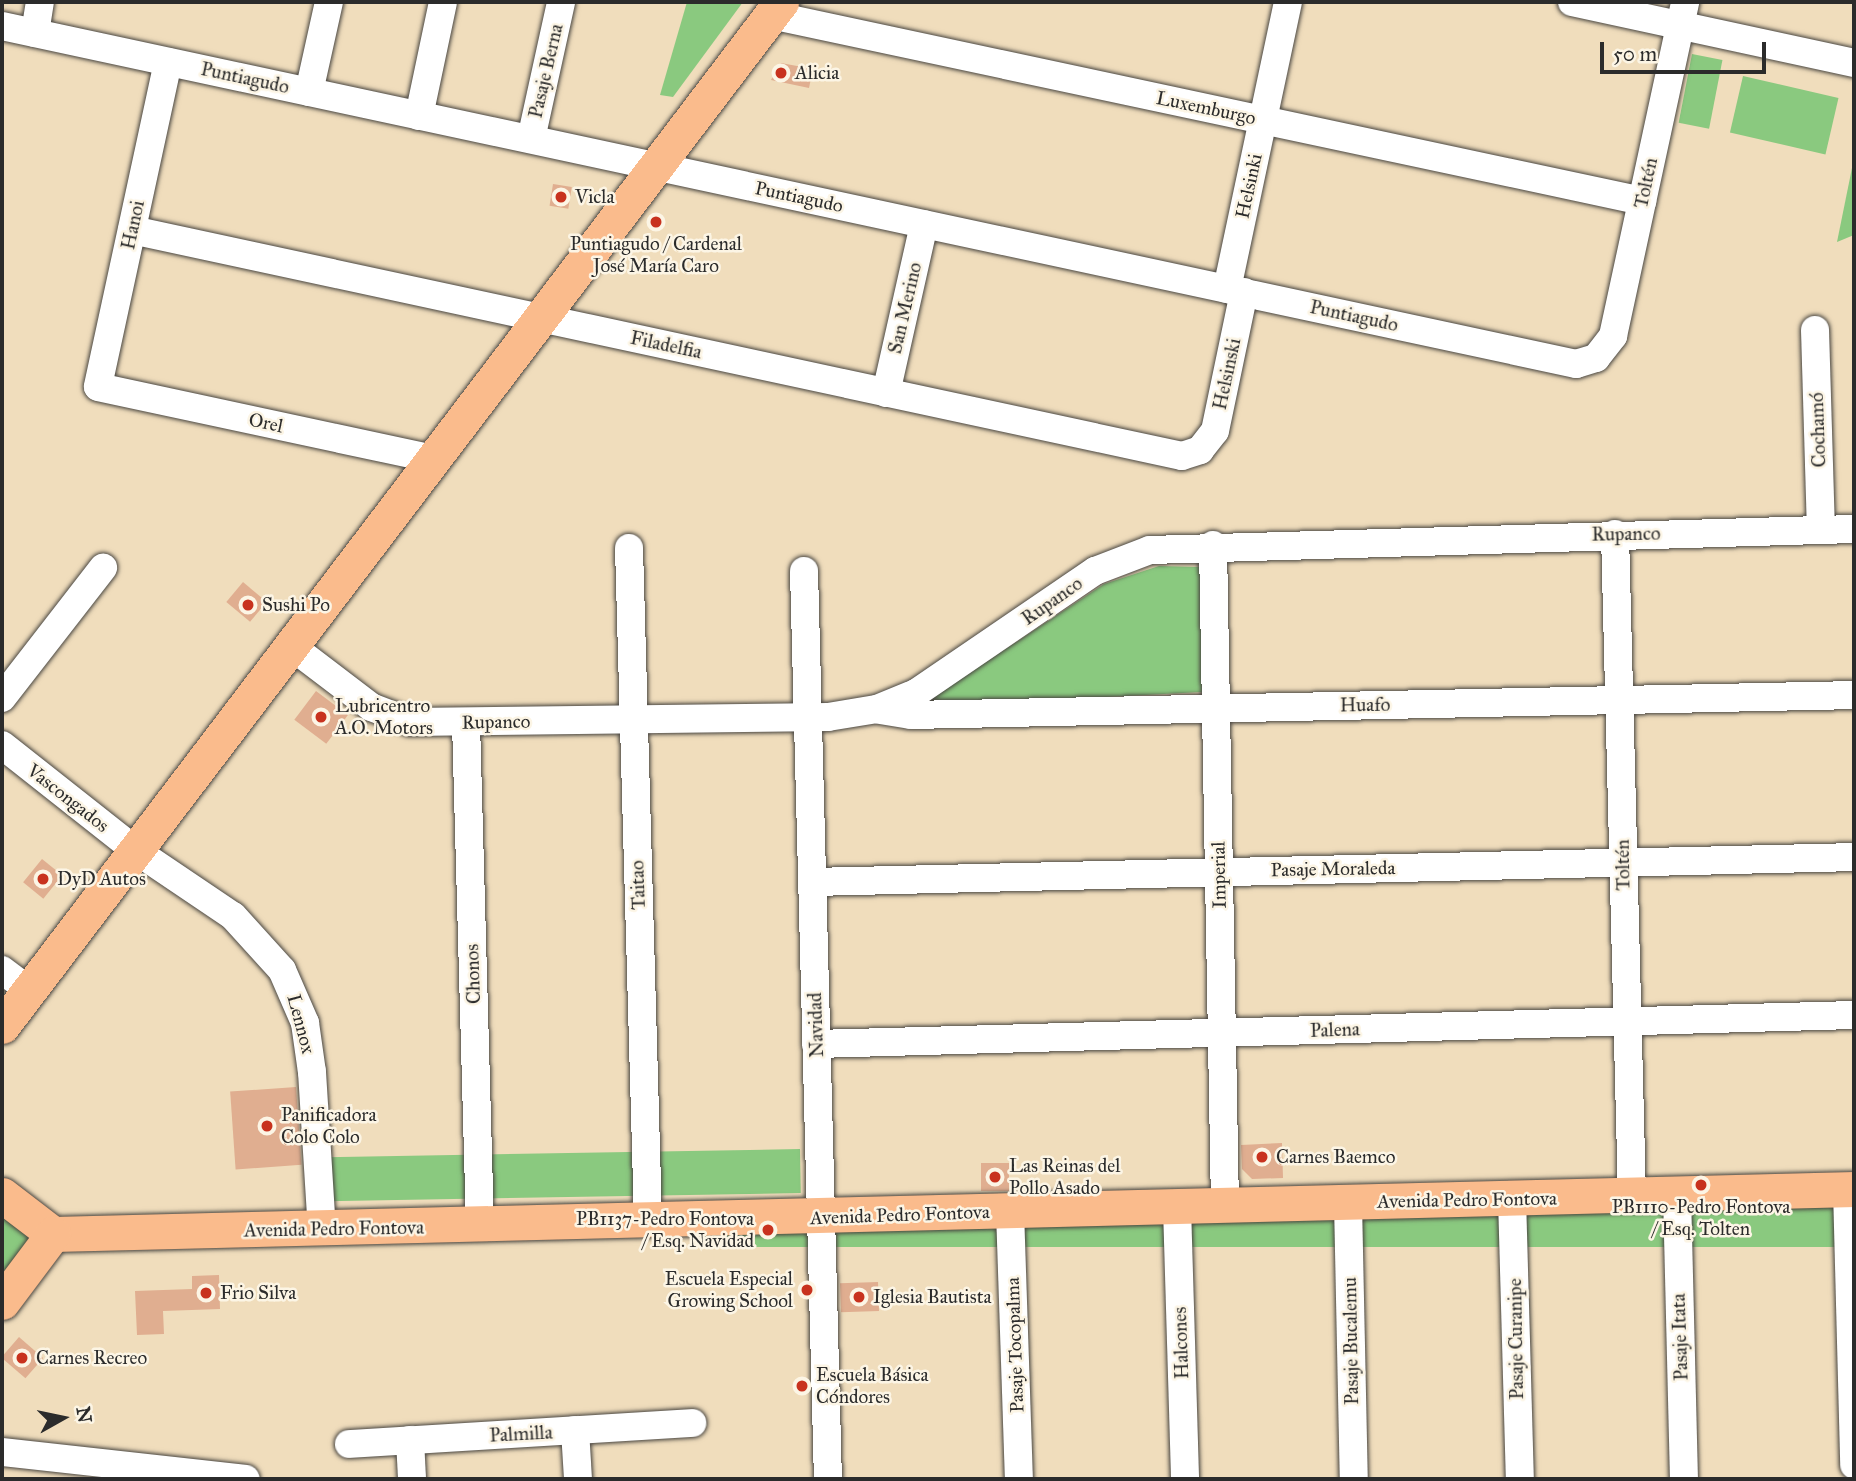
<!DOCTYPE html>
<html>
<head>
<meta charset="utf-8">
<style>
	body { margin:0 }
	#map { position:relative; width:1856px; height:1481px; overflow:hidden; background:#f0ddbc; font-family:"IM FELL Great Primer",serif }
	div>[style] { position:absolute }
	.green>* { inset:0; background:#8ac97f; transform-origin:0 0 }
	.building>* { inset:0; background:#e0ae90; transform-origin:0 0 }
	.roads { filter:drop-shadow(0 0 2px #494641) drop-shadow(0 0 2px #494641) }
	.minor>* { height:28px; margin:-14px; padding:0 14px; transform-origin:14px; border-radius:14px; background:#fff }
	.major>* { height:35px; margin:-17.5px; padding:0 17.5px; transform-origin:17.5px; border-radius:17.5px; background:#fabb8c }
	.dots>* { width:19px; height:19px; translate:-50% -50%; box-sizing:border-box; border:4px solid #fcf5e5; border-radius:50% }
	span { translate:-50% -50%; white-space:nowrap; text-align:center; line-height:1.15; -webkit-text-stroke:5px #fcf5e5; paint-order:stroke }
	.street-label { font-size:19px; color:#2b2b2b }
	.poi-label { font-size:19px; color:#2b2b2b }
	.left { translate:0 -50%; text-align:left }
	.right { translate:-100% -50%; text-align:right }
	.frame { position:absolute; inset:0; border:4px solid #2b2b2b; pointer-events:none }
	.north { position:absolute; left:28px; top:1383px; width:70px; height:70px; -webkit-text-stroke:5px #fcf5e5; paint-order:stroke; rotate:81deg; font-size:19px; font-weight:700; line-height:28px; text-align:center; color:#2b2b2b }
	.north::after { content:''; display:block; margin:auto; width:24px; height:32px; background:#2b2b2b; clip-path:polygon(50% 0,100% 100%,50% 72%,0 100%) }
	.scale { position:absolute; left:1600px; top:42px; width:166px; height:32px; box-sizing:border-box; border:4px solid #2b2b2b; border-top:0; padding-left:9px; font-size:21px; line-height:24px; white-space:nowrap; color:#2b2b2b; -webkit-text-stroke:5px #fcf5e5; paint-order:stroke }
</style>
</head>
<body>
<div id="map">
	<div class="green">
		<div style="clip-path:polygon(687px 2px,743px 2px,673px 97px,660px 95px)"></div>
		<div style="left:1692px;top:54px;width:31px;height:70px;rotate:11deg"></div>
		<div style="left:1743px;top:76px;width:98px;height:58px;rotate:13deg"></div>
		<div style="clip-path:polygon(1854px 158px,1854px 235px,1837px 242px)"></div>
		<div style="clip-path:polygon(1159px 566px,1200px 567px,1202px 692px,918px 707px,1104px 584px)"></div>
		<div style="left:800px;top:1149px;width:44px;height:474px;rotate:89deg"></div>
		<div style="left:1854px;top:1201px;width:46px;height:1150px;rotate:90deg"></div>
		<div style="clip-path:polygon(2px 1210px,36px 1236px,2px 1283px)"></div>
	</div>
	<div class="building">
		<div style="clip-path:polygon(781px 63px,813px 69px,809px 88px,771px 80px)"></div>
		<div style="left:553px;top:184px;width:19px;height:22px;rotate:9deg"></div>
		<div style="left:243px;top:582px;width:31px;height:26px;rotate:40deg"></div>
		<div style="left:316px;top:691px;width:40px;height:36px;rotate:37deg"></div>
		<div style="left:42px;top:859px;width:26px;height:30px;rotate:39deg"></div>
		<div style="left:296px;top:1087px;width:78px;height:66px;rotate:86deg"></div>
		<div style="clip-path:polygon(1282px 1143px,1283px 1178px,1252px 1179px,1242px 1169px,1241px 1145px)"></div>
		<div style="left:981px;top:1163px;width:28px;height:28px"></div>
		<div style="clip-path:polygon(219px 1275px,220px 1309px,163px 1311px,164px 1334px,137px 1335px,135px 1291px,192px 1289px,192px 1276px)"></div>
		<div style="left:878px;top:1282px;width:29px;height:38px;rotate:88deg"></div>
		<div style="left:19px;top:1337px;width:32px;height:27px;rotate:41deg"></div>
	</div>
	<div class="roads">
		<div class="minor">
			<div style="left:1572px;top:2px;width:289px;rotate:12.2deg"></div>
			<div style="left:771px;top:15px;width:891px;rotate:12.05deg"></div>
			<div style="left:2px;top:26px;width:1610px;rotate:12.12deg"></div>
			<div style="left:1576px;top:364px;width:21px;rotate:-17deg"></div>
			<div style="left:1596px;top:358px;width:28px;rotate:-52deg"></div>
			<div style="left:1613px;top:336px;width:342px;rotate:-77.8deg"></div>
			<div style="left:35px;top:33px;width:31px;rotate:-81deg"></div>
			<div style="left:168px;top:62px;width:332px;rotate:102.2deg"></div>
			<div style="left:98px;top:387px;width:343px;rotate:12.1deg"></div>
			<div style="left:309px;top:92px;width:92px;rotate:-77.5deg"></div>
			<div style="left:419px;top:116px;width:116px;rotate:-78.1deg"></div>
			<div style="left:531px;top:139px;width:140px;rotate:-77.6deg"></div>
			<div style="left:132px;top:230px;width:1074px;rotate:12.15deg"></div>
			<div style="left:1182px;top:456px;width:19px;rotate:-18deg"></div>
			<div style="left:1200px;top:450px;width:24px;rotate:-52deg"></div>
			<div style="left:1215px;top:431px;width:142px;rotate:-78.2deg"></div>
			<div style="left:1227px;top:289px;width:293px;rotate:-78deg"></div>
			<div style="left:1815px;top:330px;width:199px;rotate:88.3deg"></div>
			<div style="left:886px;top:393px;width:173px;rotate:-77.3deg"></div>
			<div style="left:1615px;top:534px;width:661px;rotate:88.53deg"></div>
			<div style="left:1213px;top:545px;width:661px;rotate:88.96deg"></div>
			<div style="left:629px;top:548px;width:673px;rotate:88.38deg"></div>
			<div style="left:804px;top:571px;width:908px;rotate:88.49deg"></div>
			<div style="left:291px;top:646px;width:101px;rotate:37.3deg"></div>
			<div style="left:371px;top:707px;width:42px;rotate:21deg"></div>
			<div style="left:410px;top:722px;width:418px;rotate:-0.7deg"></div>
			<div style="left:828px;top:717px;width:50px;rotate:-9.3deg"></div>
			<div style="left:877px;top:709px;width:42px;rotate:-22.3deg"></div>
			<div style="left:916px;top:693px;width:217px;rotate:-34.3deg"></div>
			<div style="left:1095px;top:571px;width:59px;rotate:-20.9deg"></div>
			<div style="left:1150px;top:550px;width:704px;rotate:-1.71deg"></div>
			<div style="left:2px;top:698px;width:165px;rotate:-52.2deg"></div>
			<div style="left:880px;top:710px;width:31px;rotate:9deg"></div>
			<div style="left:911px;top:715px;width:943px;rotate:-1.21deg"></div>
			<div style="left:466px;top:722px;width:504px;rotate:88.41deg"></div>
			<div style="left:2px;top:745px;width:169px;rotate:38.3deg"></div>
			<div style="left:135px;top:850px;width:118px;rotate:34deg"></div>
			<div style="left:233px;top:916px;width:73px;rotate:47.8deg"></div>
			<div style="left:282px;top:970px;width:58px;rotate:66.5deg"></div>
			<div style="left:305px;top:1023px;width:49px;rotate:81.9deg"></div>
			<div style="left:312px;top:1072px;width:158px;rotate:86.4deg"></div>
			<div style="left:812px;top:882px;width:1042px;rotate:-1.37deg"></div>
			<div style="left:2px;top:970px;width:34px;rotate:37deg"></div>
			<div style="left:816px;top:1044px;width:1038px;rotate:-1.6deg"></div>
			<div style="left:1847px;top:1189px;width:276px;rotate:88.5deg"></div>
			<div style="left:1677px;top:1194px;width:285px;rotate:88.6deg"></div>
			<div style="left:1512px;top:1198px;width:281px;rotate:88.4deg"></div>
			<div style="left:1348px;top:1203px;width:276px;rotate:88.8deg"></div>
			<div style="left:1177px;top:1207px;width:272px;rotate:88.3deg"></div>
			<div style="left:1010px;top:1211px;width:268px;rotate:88.1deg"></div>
			<div style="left:575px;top:1430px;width:49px;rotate:86.5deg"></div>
			<div style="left:410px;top:1440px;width:39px;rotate:87deg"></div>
			<div style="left:349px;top:1444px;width:344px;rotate:-3.5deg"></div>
			<div style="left:2px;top:1452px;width:245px;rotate:6.3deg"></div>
		</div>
		<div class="major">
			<div style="left:2px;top:1026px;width:1287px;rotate:-52.74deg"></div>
			<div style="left:2px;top:1195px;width:64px;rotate:37.4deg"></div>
			<div style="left:53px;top:1234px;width:1802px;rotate:-1.43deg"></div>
			<div style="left:2px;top:1302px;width:85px;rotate:-53.1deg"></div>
		</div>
	</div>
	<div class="dots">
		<div style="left:781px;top:73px;background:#c8321e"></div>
		<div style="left:561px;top:197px;background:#c8321e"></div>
		<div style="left:656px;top:222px;background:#c8321e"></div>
		<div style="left:248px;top:605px;background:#c8321e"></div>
		<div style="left:321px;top:717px;background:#c8321e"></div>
		<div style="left:43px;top:879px;background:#c8321e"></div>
		<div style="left:267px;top:1126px;background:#c8321e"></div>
		<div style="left:1262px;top:1157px;background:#c8321e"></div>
		<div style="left:995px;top:1177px;background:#c8321e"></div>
		<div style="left:1701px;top:1185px;background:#c8321e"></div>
		<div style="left:768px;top:1230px;background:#c8321e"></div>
		<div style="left:807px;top:1290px;background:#c8321e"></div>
		<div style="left:206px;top:1293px;background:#c8321e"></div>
		<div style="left:859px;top:1297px;background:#c8321e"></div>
		<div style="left:22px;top:1358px;background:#c8321e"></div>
		<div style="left:802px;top:1386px;background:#c8321e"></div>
	</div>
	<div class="street-label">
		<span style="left:546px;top:71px;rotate:-77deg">Pasaje Berna</span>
		<span style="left:245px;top:78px;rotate:12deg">Puntiagudo</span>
		<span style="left:1206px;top:108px;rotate:12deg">Luxemburgo</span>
		<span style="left:1646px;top:183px;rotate:-78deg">Toltén</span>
		<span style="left:1249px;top:186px;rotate:-78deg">Helsinki</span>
		<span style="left:799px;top:197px;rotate:12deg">Puntiagudo</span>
		<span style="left:133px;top:225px;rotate:-78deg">Hanoi</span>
		<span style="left:905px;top:308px;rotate:-77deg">San Merino</span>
		<span style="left:1354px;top:316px;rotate:12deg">Puntiagudo</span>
		<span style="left:666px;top:345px;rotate:12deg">Filadelfia</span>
		<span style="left:1227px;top:374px;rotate:-78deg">Helsinski</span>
		<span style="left:266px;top:423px;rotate:12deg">Orel</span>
		<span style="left:1818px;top:430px;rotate:-92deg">Cochamó</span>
		<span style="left:1626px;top:534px;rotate:-1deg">Rupanco</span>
		<span style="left:1052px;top:601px;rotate:-35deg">Rupanco</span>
		<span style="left:1365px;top:705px;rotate:-1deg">Huafo</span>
		<span style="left:496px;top:722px;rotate:-1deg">Rupanco</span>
		<span style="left:68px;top:798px;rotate:38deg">Vascongados</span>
		<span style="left:1623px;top:865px;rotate:-91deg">Toltén</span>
		<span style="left:1333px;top:869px;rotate:-1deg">Pasaje Moraleda</span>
		<span style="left:1219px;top:875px;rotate:-91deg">Imperial</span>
		<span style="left:638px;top:885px;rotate:-92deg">Taitao</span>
		<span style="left:473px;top:974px;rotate:-92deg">Chonos</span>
		<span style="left:301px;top:1024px;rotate:75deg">Lennox</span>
		<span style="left:816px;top:1025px;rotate:-92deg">Navidad</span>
		<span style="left:1335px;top:1030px;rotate:-2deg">Palena</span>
		<span style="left:1467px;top:1200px;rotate:-1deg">Avenida Pedro Fontova</span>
		<span style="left:900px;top:1215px;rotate:-2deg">Avenida Pedro Fontova</span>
		<span style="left:334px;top:1229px;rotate:-1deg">Avenida Pedro Fontova</span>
		<span style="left:1680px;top:1337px;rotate:-92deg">Pasaje Itata</span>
		<span style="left:1516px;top:1339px;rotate:-91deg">Pasaje Curanipe</span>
		<span style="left:1351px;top:1341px;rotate:-91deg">Pasaje Bucalemu</span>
		<span style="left:1181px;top:1343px;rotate:-92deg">Halcones</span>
		<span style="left:1015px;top:1345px;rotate:-92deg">Pasaje Tocopalma</span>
		<span style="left:521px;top:1434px;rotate:-3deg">Palmilla</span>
	</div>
	<div class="poi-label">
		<span class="left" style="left:795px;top:73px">Alicia</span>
		<span class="left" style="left:575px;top:197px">Vicla</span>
		<span style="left:656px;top:255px">Puntiagudo / Cardenal<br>José María Caro</span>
		<span class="left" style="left:262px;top:605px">Sushi Po</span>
		<span class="left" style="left:335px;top:717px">Lubricentro<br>A.O. Motors</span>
		<span class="left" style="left:57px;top:879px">DyD Autos</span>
		<span class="left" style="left:281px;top:1126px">Panificadora<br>Colo Colo</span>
		<span class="left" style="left:1276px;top:1157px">Carnes Baemco</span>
		<span class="left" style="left:1009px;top:1177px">Las Reinas del<br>Pollo Asado</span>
		<span style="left:1701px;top:1218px">PB1110-Pedro Fontova<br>/ Esq. Tolten</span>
		<span class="right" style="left:754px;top:1230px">PB1137-Pedro Fontova<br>/ Esq. Navidad</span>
		<span class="right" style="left:793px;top:1290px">Escuela Especial<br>Growing School</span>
		<span class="left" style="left:220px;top:1293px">Frio Silva</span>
		<span class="left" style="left:873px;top:1297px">Iglesia Bautista</span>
		<span class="left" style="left:36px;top:1358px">Carnes Recreo</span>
		<span class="left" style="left:816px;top:1386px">Escuela Básica<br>Cóndores</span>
	</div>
	<div class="frame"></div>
	<div class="north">N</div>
	<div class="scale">50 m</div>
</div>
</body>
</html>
